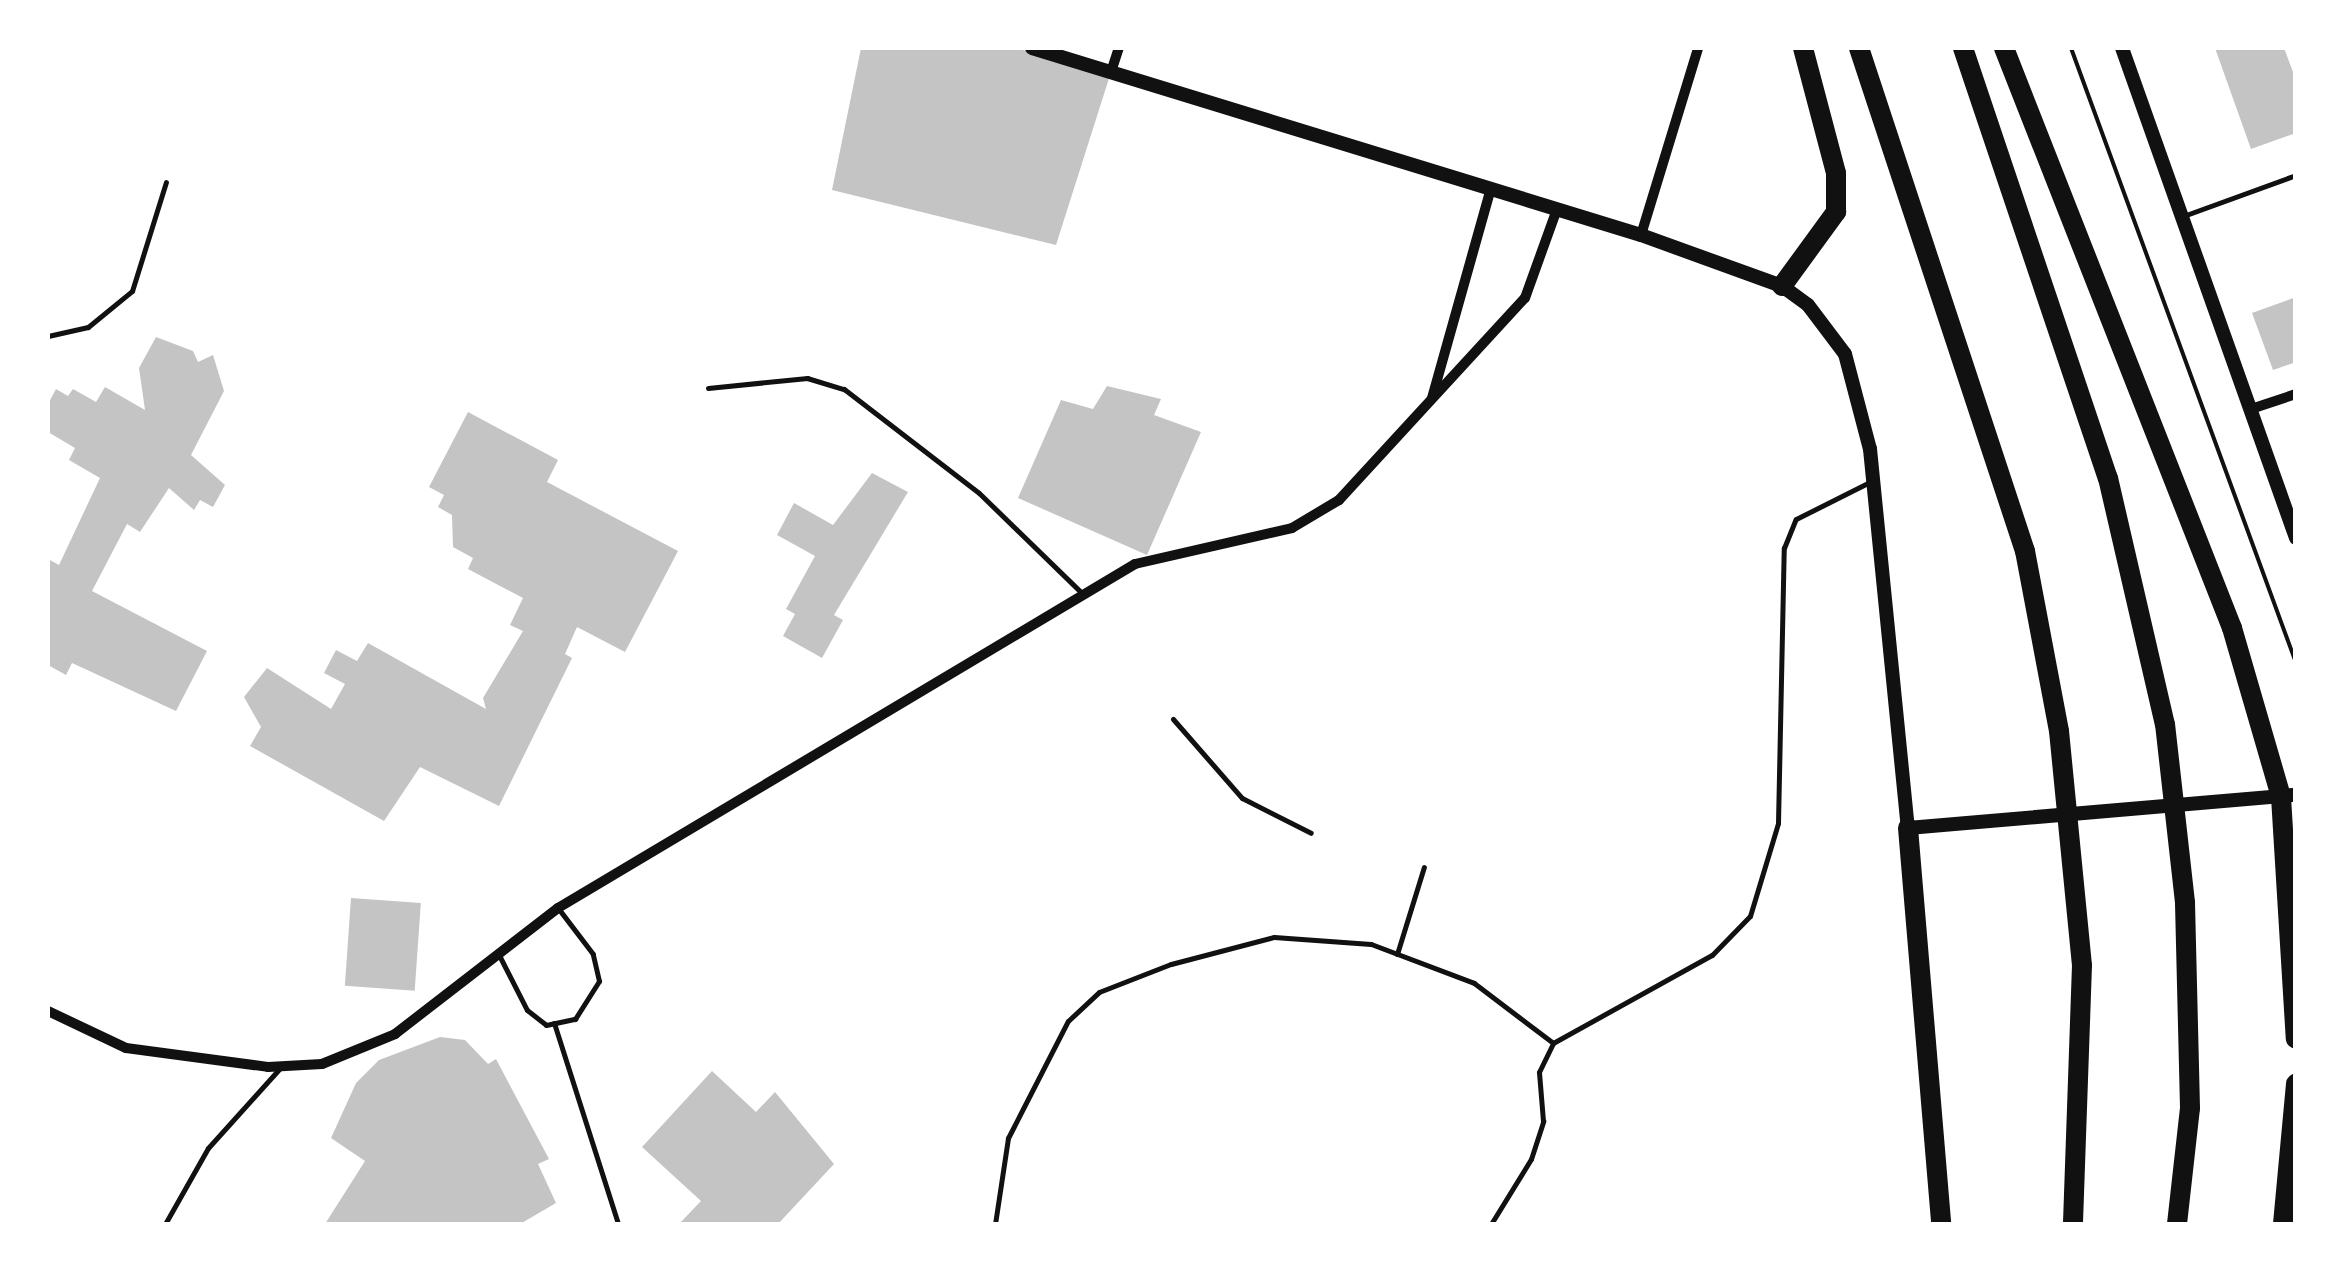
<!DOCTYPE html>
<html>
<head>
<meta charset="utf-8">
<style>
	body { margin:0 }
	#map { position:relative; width:2343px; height:1272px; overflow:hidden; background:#fff; font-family:Quicksand,sans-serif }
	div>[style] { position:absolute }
	.building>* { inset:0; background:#c4c4c4; transform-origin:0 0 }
	.path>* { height:4px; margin:-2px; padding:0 2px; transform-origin:2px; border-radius:2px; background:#111 }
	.service>* { height:5px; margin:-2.5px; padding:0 2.5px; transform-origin:2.5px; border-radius:2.5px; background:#111 }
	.minor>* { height:10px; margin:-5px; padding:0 5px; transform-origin:5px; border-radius:5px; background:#111 }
	.tertiary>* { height:14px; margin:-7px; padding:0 7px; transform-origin:7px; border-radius:7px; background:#111 }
	.motorway>* { height:20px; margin:-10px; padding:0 10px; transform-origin:10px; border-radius:10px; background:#111 }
	span { translate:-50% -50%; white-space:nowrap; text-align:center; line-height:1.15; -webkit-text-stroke:10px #fff; paint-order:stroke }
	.frame { position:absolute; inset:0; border:50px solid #fff; pointer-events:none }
</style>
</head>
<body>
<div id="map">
	<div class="building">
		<div style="clip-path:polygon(861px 48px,1015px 48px,1111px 72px,1056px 245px,832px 190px)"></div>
		<div style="clip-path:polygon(2215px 48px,2284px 48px,2296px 80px,2296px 133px,2251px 149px)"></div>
		<div style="clip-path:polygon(2296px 297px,2296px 362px,2273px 370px,2252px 313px)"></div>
		<div style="clip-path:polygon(156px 337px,193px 351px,198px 362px,213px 355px,224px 391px,191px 455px,225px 485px,213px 507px,200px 500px,194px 510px,169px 488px,140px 532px,127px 524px,92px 591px,207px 651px,176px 711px,72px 663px,66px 675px,48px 665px,48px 559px,59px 565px,100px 478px,69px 460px,75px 448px,48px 432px,48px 404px,56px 389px,68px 396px,73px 389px,96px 402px,105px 387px,145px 410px,139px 368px)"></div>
		<div style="clip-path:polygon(1107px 386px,1161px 399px,1154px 415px,1201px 432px,1147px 555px,1018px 498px,1061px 400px,1093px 409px)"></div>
		<div style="clip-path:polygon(468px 412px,558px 460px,547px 482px,678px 551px,625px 652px,577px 627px,565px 654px,572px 658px,499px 806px,420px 767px,384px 821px,250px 746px,261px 727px,244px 697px,267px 668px,331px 709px,345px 684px,324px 673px,336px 650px,357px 661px,368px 643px,486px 709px,483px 698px,523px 631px,510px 625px,523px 598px,468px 569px,473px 558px,453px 547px,452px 515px,438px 507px,444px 495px,429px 487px)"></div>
		<div style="clip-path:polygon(872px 473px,908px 492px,834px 615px,843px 620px,822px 658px,783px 636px,795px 614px,786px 609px,815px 556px,777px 535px,794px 503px,833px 525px)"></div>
		<div style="left:351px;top:898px;width:70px;height:88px;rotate:4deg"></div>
		<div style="clip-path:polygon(440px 1037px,465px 1040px,488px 1064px,496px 1059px,549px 1159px,538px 1164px,556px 1203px,520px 1224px,325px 1224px,365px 1161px,331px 1138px,356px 1083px,379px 1060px)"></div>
		<div style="clip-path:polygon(712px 1071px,756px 1112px,775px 1092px,834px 1164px,778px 1224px,679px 1224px,701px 1201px,642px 1147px)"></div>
	</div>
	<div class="path">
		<div style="left:2071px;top:48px;width:655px;rotate:69.9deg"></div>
	</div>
	<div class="service">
		<div style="left:2186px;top:215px;width:117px;rotate:-20deg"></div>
		<div style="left:48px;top:336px;width:41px;rotate:-12.7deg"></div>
		<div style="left:88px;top:327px;width:57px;rotate:-39.3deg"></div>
		<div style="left:132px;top:291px;width:114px;rotate:-72.7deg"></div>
		<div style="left:708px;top:388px;width:100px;rotate:-5.8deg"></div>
		<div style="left:807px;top:378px;width:39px;rotate:17deg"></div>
		<div style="left:844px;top:389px;width:170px;rotate:37.6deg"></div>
		<div style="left:979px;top:493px;width:145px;rotate:44.2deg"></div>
		<div style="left:1173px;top:719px;width:105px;rotate:48.9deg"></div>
		<div style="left:1242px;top:798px;width:77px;rotate:26.9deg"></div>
		<div style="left:1397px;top:954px;width:91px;rotate:-72.8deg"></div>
		<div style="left:500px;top:957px;width:59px;rotate:63deg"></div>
		<div style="left:527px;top:1010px;width:24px;rotate:38deg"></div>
		<div style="left:546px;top:1025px;width:30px;rotate:-12deg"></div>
		<div style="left:575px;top:1019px;width:45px;rotate:-57.7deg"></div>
		<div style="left:599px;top:981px;width:28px;rotate:-103deg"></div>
		<div style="left:593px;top:954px;width:58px;rotate:-127.3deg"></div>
		<div style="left:554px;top:1023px;width:211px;rotate:72.3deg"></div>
		<div style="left:165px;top:1224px;width:87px;rotate:-60.5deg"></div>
		<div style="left:208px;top:1148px;width:108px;rotate:-48deg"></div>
		<div style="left:995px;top:1224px;width:87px;rotate:-81.4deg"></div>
		<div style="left:1008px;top:1138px;width:131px;rotate:-62.9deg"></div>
		<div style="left:1068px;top:1021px;width:42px;rotate:-43.1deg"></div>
		<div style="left:1099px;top:992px;width:77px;rotate:-21.3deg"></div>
		<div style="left:1171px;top:964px;width:106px;rotate:-14.7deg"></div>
		<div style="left:1274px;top:937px;width:97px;rotate:4.1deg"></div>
		<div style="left:1371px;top:944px;width:110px;rotate:20.7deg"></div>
		<div style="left:1474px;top:983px;width:99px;rotate:37.2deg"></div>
		<div style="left:1491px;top:1224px;width:76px;rotate:-58.4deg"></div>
		<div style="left:1531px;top:1159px;width:40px;rotate:-72deg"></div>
		<div style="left:1543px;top:1121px;width:49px;rotate:-94.7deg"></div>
		<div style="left:1539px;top:1072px;width:32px;rotate:-64deg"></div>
		<div style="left:1553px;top:1043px;width:182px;rotate:-29deg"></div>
		<div style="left:1712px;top:955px;width:54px;rotate:-45.7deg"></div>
		<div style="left:1750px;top:916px;width:97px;rotate:-73.2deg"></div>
		<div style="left:1778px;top:823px;width:275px;rotate:-88.8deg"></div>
		<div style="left:1784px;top:548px;width:31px;rotate:-68deg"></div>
		<div style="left:1796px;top:519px;width:83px;rotate:-26.6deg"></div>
	</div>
	<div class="minor">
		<div style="left:1111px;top:72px;width:25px;rotate:-72deg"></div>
		<div style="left:1641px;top:235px;width:195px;rotate:-73deg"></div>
		<div style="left:1432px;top:398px;width:218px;rotate:-74.3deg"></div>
		<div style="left:2254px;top:408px;width:44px;rotate:-18.4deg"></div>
		<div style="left:48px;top:1011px;width:86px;rotate:25.4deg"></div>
		<div style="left:126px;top:1048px;width:143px;rotate:7.6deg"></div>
		<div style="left:268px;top:1067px;width:54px;rotate:-3.2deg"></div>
		<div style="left:322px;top:1064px;width:79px;rotate:-22.3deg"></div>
		<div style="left:395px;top:1034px;width:206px;rotate:-37.7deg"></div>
		<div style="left:558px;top:908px;width:672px;rotate:-30.8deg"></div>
		<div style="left:1135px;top:564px;width:161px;rotate:-12.9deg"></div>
		<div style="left:1292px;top:528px;width:55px;rotate:-30.8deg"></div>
		<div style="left:1339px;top:500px;width:275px;rotate:-47.4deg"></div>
		<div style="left:1525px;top:298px;width:95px;rotate:-70.2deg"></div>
	</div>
	<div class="tertiary">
		<div style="left:1032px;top:48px;width:637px;rotate:17.07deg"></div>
		<div style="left:1641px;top:235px;width:150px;rotate:19.9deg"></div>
		<div style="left:1782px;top:286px;width:32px;rotate:36deg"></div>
		<div style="left:1808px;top:305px;width:61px;rotate:52.9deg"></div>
		<div style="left:1845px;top:354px;width:98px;rotate:75.3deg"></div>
		<div style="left:1870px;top:449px;width:381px;rotate:84.3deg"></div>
		<div style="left:1908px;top:828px;width:389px;rotate:-4.9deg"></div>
		<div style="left:2122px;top:48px;width:520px;rotate:70.45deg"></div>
	</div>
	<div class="motorway">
		<div style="left:1859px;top:48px;width:530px;rotate:71.74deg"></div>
		<div style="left:2025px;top:551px;width:183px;rotate:79.3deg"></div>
		<div style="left:2059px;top:731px;width:235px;rotate:84.4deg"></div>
		<div style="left:2082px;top:965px;width:259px;rotate:92deg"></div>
		<div style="left:1963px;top:48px;width:454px;rotate:71.4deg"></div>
		<div style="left:2108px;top:478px;width:253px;rotate:77deg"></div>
		<div style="left:2165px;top:724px;width:180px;rotate:83.6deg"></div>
		<div style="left:2185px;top:903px;width:205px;rotate:88.6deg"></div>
		<div style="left:2190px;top:1108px;width:117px;rotate:96.4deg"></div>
		<div style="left:2004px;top:48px;width:623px;rotate:68.54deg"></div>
		<div style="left:2232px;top:628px;width:176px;rotate:73.8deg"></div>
		<div style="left:2281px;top:797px;width:242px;rotate:86.5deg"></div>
		<div style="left:1782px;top:286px;width:92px;rotate:-53.9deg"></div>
		<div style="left:1836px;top:212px;width:39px;rotate:-90deg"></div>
		<div style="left:1836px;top:173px;width:129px;rotate:-104.8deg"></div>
		<div style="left:1908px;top:828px;width:397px;rotate:85.2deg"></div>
		<div style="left:2283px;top:1224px;width:141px;rotate:-84.7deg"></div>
	</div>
	<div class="frame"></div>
</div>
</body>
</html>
